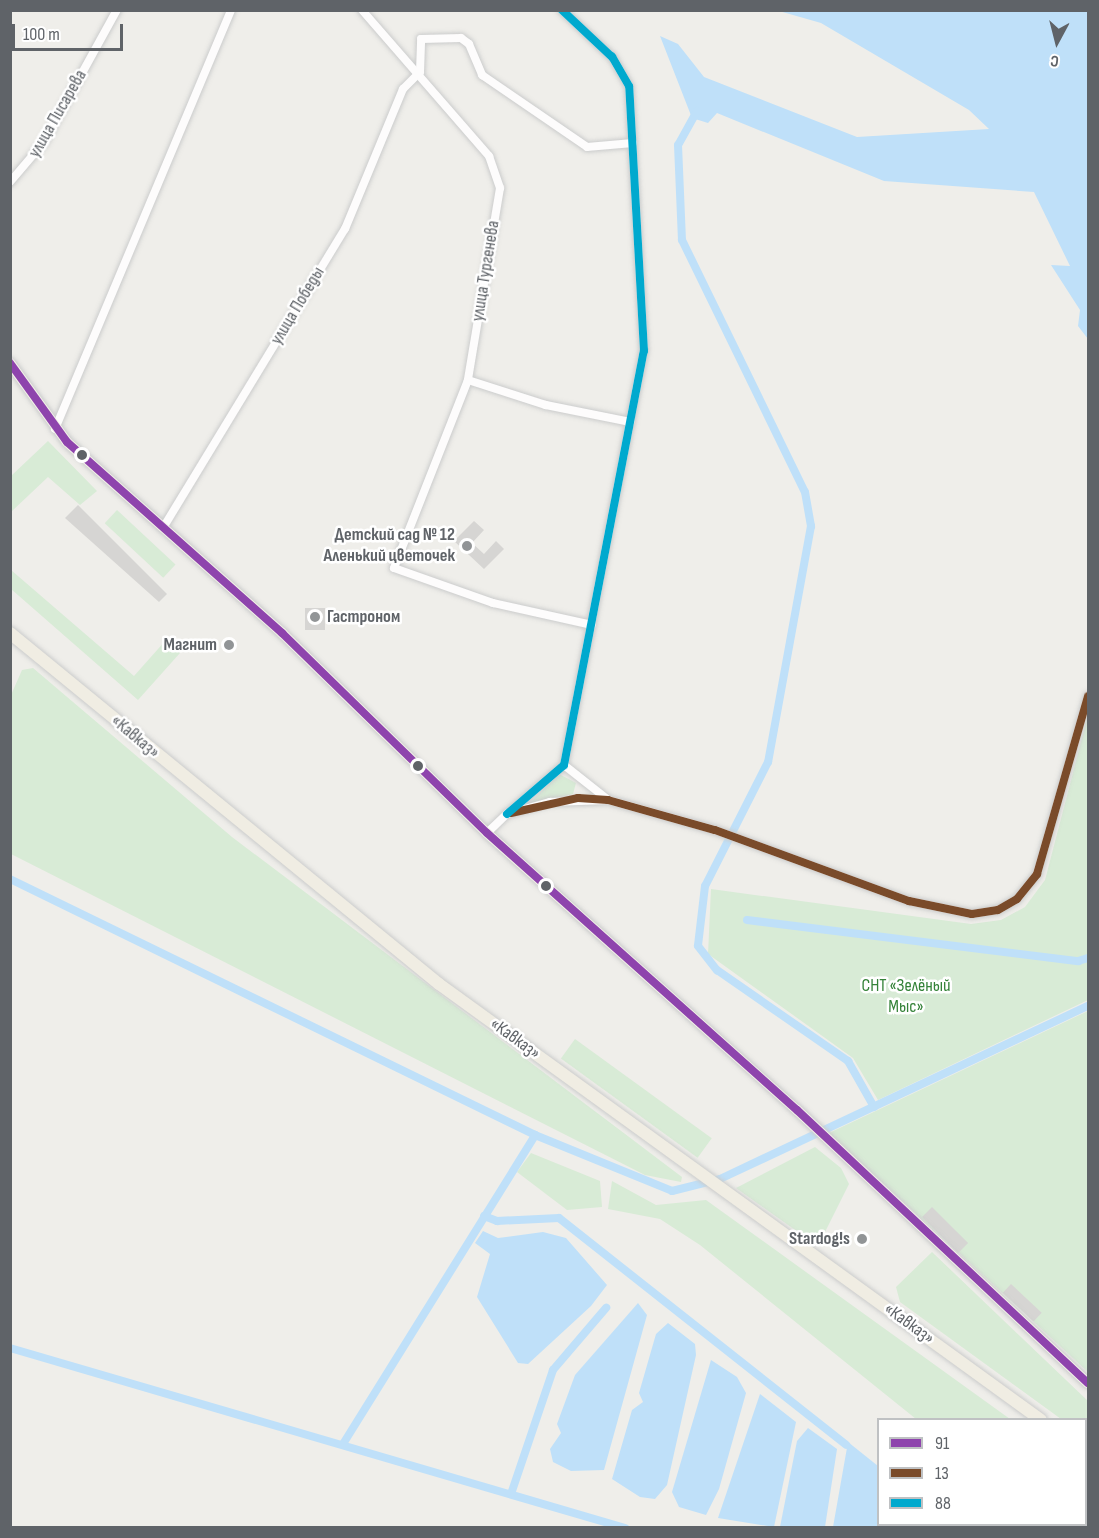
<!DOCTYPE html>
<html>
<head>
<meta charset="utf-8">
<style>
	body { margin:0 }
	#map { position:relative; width:1099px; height:1538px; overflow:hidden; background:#efeeea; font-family:"Sofia Sans Condensed",sans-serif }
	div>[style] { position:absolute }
	.green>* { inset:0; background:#d8ebd6; transform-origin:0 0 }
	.water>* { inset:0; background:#bfe0f9 }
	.canal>* { height:8px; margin:-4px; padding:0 4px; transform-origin:4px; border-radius:4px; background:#bfe0f9 }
	.building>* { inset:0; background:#d6d5d3; transform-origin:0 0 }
	.roads { filter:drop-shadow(0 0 2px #cbcccc) drop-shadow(0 0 2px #cbcccc) }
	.minor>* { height:8px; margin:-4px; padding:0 4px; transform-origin:4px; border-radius:4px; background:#fdfcfc }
	.major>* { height:10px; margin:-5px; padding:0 5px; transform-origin:5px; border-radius:5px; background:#f4f2e9 }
	.highway>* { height:12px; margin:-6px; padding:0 6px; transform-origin:6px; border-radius:6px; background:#f0ede3 }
	.bus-1>* { height:8px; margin:-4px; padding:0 4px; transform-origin:4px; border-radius:4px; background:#8e44ad }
	.bus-2>* { height:8px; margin:-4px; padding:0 4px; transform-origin:4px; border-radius:4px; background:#7a4b2a }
	.bus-3>* { height:8px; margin:-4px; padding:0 4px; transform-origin:4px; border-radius:4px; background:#00a9ce }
	.dots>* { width:16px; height:16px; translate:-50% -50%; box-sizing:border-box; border:3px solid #fff; border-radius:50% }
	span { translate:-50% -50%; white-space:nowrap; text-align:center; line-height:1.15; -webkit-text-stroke:5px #fff; paint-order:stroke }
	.street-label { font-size:18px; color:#5f6368 }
	.poi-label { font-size:18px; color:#5f6368; font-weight:700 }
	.right { translate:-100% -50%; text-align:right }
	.left { translate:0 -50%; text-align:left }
	.park-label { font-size:18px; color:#348238 }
	.frame { position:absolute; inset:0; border:12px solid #5f6368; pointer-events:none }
	.legend { position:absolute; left:877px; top:1418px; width:210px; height:108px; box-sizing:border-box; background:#fff; border:2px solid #bfc1c3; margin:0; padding:8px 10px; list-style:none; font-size:18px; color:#5f6368 }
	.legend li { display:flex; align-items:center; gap:12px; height:30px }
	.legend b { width:30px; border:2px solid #bfc1c3 }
	.north { position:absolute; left:1027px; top:12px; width:60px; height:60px; -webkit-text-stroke:4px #fff; paint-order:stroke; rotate:187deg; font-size:16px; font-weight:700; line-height:24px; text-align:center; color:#5f6368 }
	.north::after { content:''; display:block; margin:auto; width:21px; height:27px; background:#5f6368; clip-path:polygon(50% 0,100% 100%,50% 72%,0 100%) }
	.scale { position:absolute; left:12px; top:24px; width:111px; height:27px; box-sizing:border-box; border:3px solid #5f6368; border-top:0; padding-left:8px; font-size:18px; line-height:21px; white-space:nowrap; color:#5f6368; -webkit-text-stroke:4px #fff; paint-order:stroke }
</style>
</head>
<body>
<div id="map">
	<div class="green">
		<div style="clip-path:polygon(48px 441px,97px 491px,80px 505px,48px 477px,11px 512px,11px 476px)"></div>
		<div style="left:117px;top:510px;width:80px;height:18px;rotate:43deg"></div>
		<div style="clip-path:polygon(11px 570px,134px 676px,166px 640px,180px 653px,138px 700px,11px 589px)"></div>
		<div style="clip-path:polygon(33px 668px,232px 837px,682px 1177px,681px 1182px,645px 1175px,11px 854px,11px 695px,22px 670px)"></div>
		<div style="clip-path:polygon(1088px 715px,1088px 1000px,878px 1100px,853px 1058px,708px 954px,711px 889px,971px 924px,1001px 920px,1025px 907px,1045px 880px)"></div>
		<div style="clip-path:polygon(559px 774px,576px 783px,573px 794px,530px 803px)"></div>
		<div style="clip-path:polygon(1088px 1011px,1088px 1372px,829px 1133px)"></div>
		<div style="left:575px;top:1039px;width:169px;height:24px;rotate:36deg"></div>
		<div style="clip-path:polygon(815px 1147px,841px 1168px,849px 1184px,821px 1240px,812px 1242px,736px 1188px)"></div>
		<div style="clip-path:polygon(531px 1153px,600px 1181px,602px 1207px,567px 1210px,517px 1172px)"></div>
		<div style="clip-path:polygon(612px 1181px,656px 1205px,706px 1200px,1010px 1419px,916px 1419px,700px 1245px,660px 1219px,608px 1209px)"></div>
		<div style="clip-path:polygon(932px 1252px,1088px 1401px,1088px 1439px,1086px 1420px,1061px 1419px,900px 1302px,896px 1287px)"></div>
	</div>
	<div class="water">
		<div style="clip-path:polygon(779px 11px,1088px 11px,1088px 339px,1078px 326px,1080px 310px,1051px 265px,1070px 266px,1034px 192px,884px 181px,717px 113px,708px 123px,692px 118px,660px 36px,678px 44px,704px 77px,857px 137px,989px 129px,969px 110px,821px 23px)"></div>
		<div style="clip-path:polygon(483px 1231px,498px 1238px,543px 1232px,566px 1238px,607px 1285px,591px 1306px,528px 1364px,518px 1363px,477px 1297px,490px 1254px,475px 1243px)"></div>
		<div style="clip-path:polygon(638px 1303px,647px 1315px,604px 1470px,571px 1471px,553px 1462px,550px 1449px,561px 1433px,557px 1424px,575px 1375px)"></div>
		<div style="clip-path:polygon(668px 1323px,695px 1344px,696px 1355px,667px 1485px,655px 1499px,640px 1497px,612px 1479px,632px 1410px,643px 1402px,639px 1393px,656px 1334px)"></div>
		<div style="clip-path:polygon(711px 1360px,737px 1377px,746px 1393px,719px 1489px,706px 1515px,679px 1507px,672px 1492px)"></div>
		<div style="clip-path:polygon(760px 1394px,796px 1422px,774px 1527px,718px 1518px)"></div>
		<div style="clip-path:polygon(808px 1428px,837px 1449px,825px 1527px,780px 1527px,797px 1441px)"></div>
		<div style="clip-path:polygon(848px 1442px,878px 1466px,878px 1524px,889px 1527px,833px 1527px)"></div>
	</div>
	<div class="canal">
		<div style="left:697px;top:111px;width:39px;rotate:119deg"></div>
		<div style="left:678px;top:145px;width:95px;rotate:87.6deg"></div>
		<div style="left:682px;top:240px;width:280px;rotate:64deg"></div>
		<div style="left:805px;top:492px;width:35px;rotate:80deg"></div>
		<div style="left:811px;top:526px;width:240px;rotate:100.3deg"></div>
		<div style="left:768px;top:762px;width:139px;rotate:116.9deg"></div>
		<div style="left:705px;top:886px;width:60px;rotate:96.7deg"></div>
		<div style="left:698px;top:946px;width:31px;rotate:52deg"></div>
		<div style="left:717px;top:970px;width:160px;rotate:34.8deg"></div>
		<div style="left:848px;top:1061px;width:53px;rotate:60.5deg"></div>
		<div style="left:10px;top:879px;width:584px;rotate:25.99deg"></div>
		<div style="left:535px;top:1135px;width:148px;rotate:22.2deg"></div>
		<div style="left:672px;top:1191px;width:49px;rotate:-14deg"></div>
		<div style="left:720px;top:1179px;width:407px;rotate:-25.2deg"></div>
		<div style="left:747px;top:920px;width:334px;rotate:7.1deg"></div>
		<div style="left:1078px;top:961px;width:10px;rotate:-17deg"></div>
		<div style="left:484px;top:1216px;width:14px;rotate:21deg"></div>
		<div style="left:497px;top:1221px;width:62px;rotate:-2.8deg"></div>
		<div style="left:559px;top:1218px;width:366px;rotate:38.3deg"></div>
		<div style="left:10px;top:1348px;width:641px;rotate:16.31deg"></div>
		<div style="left:343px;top:1444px;width:364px;rotate:-58.1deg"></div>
		<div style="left:511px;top:1494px;width:131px;rotate:-71.3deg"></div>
		<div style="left:553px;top:1370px;width:82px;rotate:-49.5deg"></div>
	</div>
	<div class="building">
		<div style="clip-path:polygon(78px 505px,167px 594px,159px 602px,65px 518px)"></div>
		<div style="clip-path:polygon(474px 521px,484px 530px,472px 543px,484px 554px,496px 541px,504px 549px,484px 569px,454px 541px)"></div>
		<div style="left:305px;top:608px;width:20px;height:22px"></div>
		<div style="left:932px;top:1207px;width:51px;height:14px;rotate:45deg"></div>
		<div style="left:1011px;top:1284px;width:42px;height:12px;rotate:43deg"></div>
	</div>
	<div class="roads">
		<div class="minor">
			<div style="left:362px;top:10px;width:194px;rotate:49deg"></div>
			<div style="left:489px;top:156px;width:34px;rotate:71deg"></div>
			<div style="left:500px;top:188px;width:195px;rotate:99.5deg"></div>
			<div style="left:468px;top:380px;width:202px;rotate:111.5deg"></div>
			<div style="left:394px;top:568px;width:105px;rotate:19.5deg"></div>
			<div style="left:493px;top:603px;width:101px;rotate:12.5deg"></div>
			<div style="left:10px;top:182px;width:52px;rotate:-49.6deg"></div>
			<div style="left:44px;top:142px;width:151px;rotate:-61.1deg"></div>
			<div style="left:468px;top:380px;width:82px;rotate:17.8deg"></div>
			<div style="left:546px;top:405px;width:86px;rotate:11.4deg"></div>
			<div style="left:55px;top:429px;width:454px;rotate:-67.2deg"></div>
			<div style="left:163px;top:528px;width:350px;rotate:-58.7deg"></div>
			<div style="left:345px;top:229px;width:152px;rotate:-67.5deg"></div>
			<div style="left:403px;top:89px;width:24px;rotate:-45deg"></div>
			<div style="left:420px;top:72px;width:33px;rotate:-88deg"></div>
			<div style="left:421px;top:39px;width:40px;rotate:-1.4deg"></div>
			<div style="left:461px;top:38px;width:10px;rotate:37deg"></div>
			<div style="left:469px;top:44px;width:34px;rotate:67deg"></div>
			<div style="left:482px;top:75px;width:127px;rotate:34.4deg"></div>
			<div style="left:587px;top:147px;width:46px;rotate:-5deg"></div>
			<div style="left:564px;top:765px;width:53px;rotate:38.2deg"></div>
			<div style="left:507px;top:814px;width:75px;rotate:-40.7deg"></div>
			<div style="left:564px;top:765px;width:422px;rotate:-79.1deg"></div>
			<div style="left:644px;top:351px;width:265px;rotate:-93.2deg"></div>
			<div style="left:629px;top:86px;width:34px;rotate:-120deg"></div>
			<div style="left:612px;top:57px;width:69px;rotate:-136.8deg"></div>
			<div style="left:487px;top:833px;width:28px;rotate:-44deg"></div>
			<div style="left:507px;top:814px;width:45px;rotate:-15.6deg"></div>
			<div style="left:550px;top:802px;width:58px;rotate:-2deg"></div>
			<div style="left:608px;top:800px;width:111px;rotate:15.7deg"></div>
			<div style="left:715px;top:830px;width:207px;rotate:20.1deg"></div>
			<div style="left:909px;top:901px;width:64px;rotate:11.7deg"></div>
			<div style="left:972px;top:914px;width:26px;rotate:-9deg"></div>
			<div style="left:998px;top:910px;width:22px;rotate:-30deg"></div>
			<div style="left:1017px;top:899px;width:32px;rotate:-51deg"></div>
			<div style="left:1037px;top:874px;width:185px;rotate:-74deg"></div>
		</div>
		<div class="major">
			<div style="left:10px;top:363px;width:97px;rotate:54.2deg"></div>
			<div style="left:67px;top:442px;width:288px;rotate:41.6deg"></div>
			<div style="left:282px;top:633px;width:286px;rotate:44.3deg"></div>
			<div style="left:487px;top:833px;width:416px;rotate:41.8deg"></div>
			<div style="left:797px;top:1110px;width:399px;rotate:43.2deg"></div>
		</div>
		<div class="highway">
			<div style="left:10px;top:633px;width:554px;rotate:39.29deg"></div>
			<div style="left:439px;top:984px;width:743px;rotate:35.91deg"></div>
			<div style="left:1086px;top:1449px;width:3px;rotate:45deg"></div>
		</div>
	</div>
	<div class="bus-1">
		<div style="left:10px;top:363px;width:97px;rotate:54.2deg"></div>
		<div style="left:67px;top:442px;width:288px;rotate:41.6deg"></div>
		<div style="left:282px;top:633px;width:286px;rotate:44.3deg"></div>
		<div style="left:487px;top:833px;width:416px;rotate:41.8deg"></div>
		<div style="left:797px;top:1110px;width:399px;rotate:43.2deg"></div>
	</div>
	<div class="bus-2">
		<div style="left:511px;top:813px;width:69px;rotate:-12.6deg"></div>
		<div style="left:578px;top:798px;width:30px;rotate:4deg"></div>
		<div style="left:608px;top:800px;width:111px;rotate:15.7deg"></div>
		<div style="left:715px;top:830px;width:207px;rotate:20.1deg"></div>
		<div style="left:909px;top:901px;width:64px;rotate:11.7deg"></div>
		<div style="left:972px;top:914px;width:26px;rotate:-9deg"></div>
		<div style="left:998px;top:910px;width:22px;rotate:-30deg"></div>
		<div style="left:1017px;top:899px;width:32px;rotate:-51deg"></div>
		<div style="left:1037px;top:874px;width:185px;rotate:-74deg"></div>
	</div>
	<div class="bus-3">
		<div style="left:507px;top:814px;width:75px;rotate:-40.7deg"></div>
		<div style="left:564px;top:765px;width:422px;rotate:-79.1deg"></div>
		<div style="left:644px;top:351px;width:265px;rotate:-93.2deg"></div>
		<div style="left:629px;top:86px;width:34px;rotate:-120deg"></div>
		<div style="left:612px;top:57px;width:69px;rotate:-136.8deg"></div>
	</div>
	<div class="dots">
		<div style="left:82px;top:455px;background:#5f6368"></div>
		<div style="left:467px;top:546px;background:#919496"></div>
		<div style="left:315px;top:617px;background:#919496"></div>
		<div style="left:229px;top:645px;background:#919496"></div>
		<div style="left:418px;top:766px;background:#5f6368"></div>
		<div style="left:546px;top:886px;background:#5f6368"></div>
		<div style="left:862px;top:1239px;background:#919496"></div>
	</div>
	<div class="street-label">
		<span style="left:58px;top:114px;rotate:-60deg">улица Писарева</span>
		<span style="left:486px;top:271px;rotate:-81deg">улица Тургенева</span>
		<span style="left:298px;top:306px;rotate:-59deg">улица Победы</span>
		<span style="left:135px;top:737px;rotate:40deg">«Кавказ»</span>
		<span style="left:515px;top:1039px;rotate:36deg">«Кавказ»</span>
		<span style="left:909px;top:1324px;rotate:36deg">«Кавказ»</span>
	</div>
	<div class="poi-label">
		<span class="right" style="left:455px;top:546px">Детский сад № 12<br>Аленький цветочек</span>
		<span class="left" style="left:327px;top:617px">Гастроном</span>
		<span class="right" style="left:217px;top:645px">Магнит</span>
		<span class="right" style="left:850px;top:1239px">Stardog!s</span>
	</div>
	<div class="park-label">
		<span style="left:906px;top:997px">СНТ «Зелёный<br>Мыс»</span>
	</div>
	<div class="frame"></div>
	<ul class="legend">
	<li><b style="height:8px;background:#8e44ad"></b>91</li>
	<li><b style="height:8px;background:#7a4b2a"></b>13</li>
	<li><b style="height:8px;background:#00a9ce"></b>88</li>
	</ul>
	<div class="north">С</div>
	<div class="scale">100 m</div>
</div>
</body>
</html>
